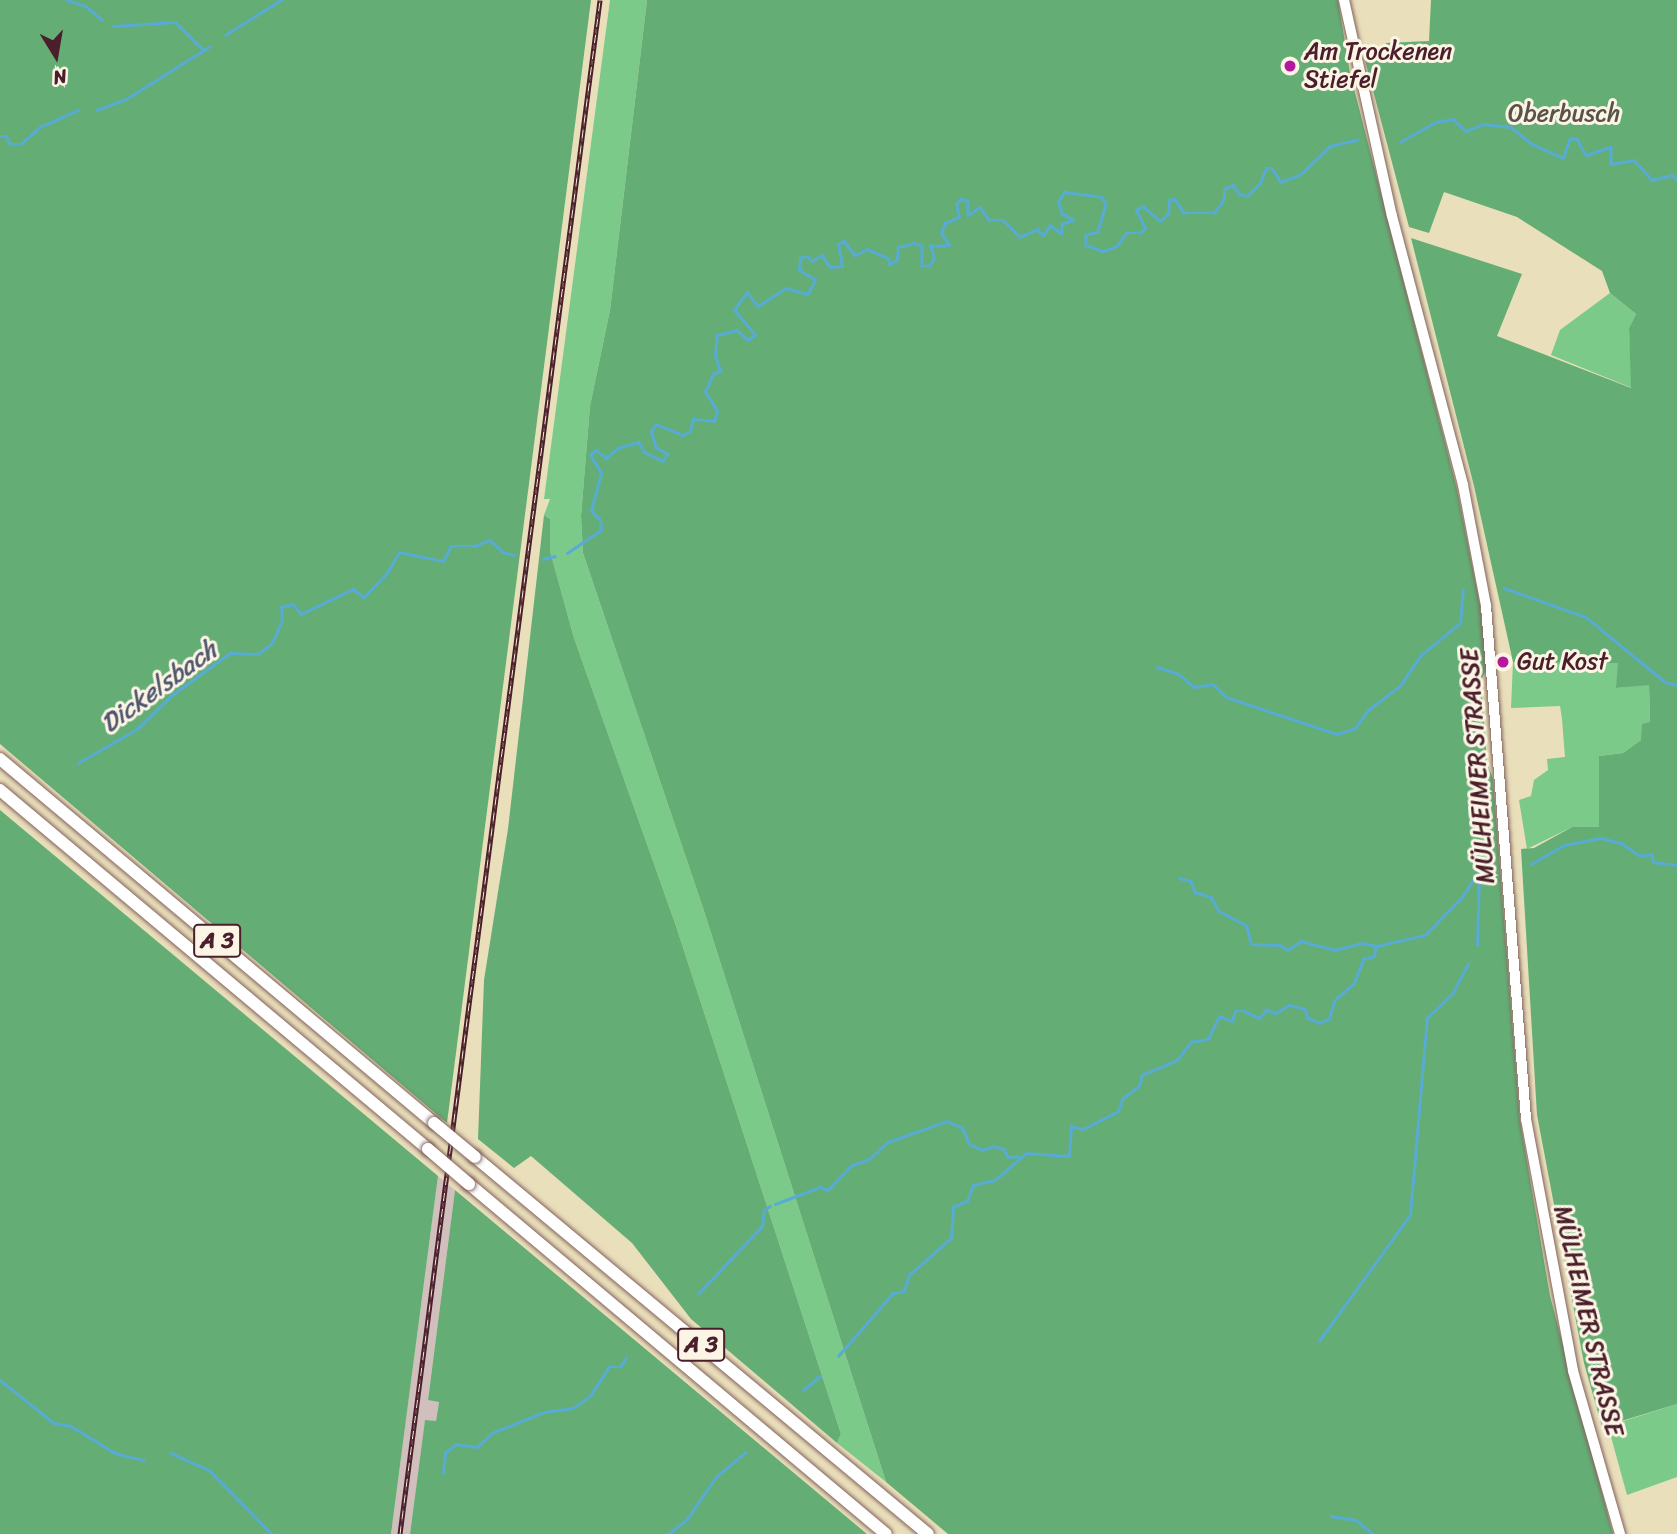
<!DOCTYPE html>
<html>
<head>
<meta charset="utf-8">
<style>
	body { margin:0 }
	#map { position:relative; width:1677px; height:1534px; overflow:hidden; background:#eadfbb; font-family:Sriracha,sans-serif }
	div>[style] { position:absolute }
	.industrial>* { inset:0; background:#d1bfbe }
	.green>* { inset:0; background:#7bca8a }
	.forest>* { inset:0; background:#64ae76 }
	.stream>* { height:2.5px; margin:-1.25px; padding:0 1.25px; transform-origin:1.25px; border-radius:1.25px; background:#58abd3 }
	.roads { filter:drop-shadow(0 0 2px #82625d) drop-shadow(0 0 2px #82625d) }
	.secondary>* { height:10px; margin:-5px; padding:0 5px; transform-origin:5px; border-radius:5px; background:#fff }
	.motorway>* { height:12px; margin:-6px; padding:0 6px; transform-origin:6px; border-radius:6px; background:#fff }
	.rail>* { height:5px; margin-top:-2.5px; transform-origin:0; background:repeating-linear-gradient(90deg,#fcf5e5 0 8px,#4a1f2b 0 16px); box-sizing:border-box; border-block:2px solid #4a1f2b }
	.bridges { filter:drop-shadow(0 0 2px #82625d) drop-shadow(0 0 2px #82625d) }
	.motorway-bridge>* { height:12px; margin:-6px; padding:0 6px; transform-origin:6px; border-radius:6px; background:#fff }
	.dots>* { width:19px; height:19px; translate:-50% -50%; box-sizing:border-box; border:4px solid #fcf5e5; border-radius:50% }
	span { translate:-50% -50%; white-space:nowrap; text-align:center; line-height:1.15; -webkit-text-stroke:6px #fcf5e5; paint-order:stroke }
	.shield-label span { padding:2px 5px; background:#fcf5e5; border:2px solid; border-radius:5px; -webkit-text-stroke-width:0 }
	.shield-label { font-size:23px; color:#4a1f2b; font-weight:700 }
	.poi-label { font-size:24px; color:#4a1f2b }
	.left { translate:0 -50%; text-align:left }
	.park-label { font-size:24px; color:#595248 }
	.street-label { font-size:24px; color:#4a1f2b }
	.water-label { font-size:26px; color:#50576e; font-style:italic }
	.north { position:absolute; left:21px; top:21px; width:70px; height:70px; -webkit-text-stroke:5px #fcf5e5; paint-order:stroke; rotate:169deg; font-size:19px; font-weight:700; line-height:28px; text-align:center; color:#4a1f2b }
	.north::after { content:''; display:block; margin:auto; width:24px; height:32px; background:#4a1f2b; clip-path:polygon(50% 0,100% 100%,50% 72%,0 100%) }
</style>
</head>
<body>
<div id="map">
	<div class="industrial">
		<div style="clip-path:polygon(438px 1176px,455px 1190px,428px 1399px,439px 1401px,436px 1421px,425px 1421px,410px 1534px,391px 1534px)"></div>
	</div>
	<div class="green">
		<div style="clip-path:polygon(610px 0,647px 0,610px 310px,590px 406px,581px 516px,583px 553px,704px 911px,886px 1482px,837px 1443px,841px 1434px,676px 926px,574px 638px,550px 551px,550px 519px,544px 515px,550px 499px,544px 499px)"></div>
		<div style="clip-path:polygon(1610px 293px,1636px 314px,1629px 328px,1632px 388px,1551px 355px,1560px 330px)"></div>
		<div style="clip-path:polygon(1599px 660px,1619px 663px,1617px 688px,1649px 684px,1650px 722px,1641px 740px,1623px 753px,1599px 756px,1599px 827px,1572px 827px,1527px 849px,1519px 800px,1531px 796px,1534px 780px,1548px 770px,1547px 759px,1565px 757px,1562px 719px,1560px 706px,1511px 708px,1513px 662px)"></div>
		<div style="clip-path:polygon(1677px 1404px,1677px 1477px,1627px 1495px,1608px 1426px)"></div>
	</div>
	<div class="forest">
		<div style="clip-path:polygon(0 0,591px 0,447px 1123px,0 744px)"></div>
		<div style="clip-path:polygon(647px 0,1338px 0,1350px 73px,1457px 489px,1480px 605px,1487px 669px,1481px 680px,1487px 762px,1493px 779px,1520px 1120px,1550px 1296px,1613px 1534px,948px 1534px,886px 1482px,704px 911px,583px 553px,581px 516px,590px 406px,610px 310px)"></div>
		<div style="clip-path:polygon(1431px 0,1677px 0,1677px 1404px,1602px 1427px,1584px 1363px,1537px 1115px,1521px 849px,1534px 848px,1572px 827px,1599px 827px,1599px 756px,1623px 753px,1641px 740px,1642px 724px,1650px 722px,1649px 685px,1616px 688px,1618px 663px,1513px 662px,1474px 486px,1411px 238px,1522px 274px,1497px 336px,1631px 388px,1629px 328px,1636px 314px,1610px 293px,1602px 271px,1517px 217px,1444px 192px,1429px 233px,1409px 227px,1365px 60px,1387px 59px,1386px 43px,1429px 41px)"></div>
		<div style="clip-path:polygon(544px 515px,550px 519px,550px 551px,574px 638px,676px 926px,841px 1434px,837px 1443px,691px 1319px,632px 1243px,531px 1156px,514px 1168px,478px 1139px,484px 980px,508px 829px)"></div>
		<div style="clip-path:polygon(0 810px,438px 1176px,391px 1534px,0 1534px)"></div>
		<div style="clip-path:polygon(455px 1190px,867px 1534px,410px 1534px,425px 1420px,436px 1421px,439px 1402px,428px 1400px)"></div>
	</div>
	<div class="stream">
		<div style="left:67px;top:0;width:20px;rotate:18deg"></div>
		<div style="left:86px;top:6px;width:21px;rotate:41deg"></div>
		<div style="left:113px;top:26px;width:62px;rotate:-3.7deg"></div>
		<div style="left:175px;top:22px;width:40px;rotate:44deg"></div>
		<div style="left:225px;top:35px;width:66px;rotate:-32deg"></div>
		<div style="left:96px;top:110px;width:32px;rotate:-20deg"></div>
		<div style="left:126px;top:99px;width:99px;rotate:-32.2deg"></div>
		<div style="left:0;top:136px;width:6px"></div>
		<div style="left:6px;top:136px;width:9px;rotate:63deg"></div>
		<div style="left:10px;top:144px;width:11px"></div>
		<div style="left:21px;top:144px;width:25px;rotate:-42deg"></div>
		<div style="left:40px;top:127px;width:42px;rotate:-24.1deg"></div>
		<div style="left:1400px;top:142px;width:41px;rotate:-29.1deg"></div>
		<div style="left:1436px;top:122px;width:17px;rotate:-10deg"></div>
		<div style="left:1453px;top:119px;width:18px;rotate:43deg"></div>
		<div style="left:1466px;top:131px;width:18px;rotate:-22deg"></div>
		<div style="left:1483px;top:124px;width:28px;rotate:6deg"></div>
		<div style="left:1511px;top:127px;width:27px;rotate:39deg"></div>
		<div style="left:1532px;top:144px;width:34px;rotate:24deg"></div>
		<div style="left:1563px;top:158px;width:21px;rotate:-71deg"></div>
		<div style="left:1570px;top:138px;width:7px;rotate:8deg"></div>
		<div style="left:1577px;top:139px;width:18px;rotate:61deg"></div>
		<div style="left:1586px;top:155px;width:26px;rotate:-18deg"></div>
		<div style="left:1611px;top:147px;width:17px;rotate:90deg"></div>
		<div style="left:1611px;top:164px;width:23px;rotate:-10deg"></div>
		<div style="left:1634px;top:160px;width:27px;rotate:48deg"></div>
		<div style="left:1652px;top:180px;width:21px;rotate:-14deg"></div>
		<div style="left:1672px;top:175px;width:6px;rotate:39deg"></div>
		<div style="left:567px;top:553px;width:41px;rotate:-34.1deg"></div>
		<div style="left:601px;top:530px;width:10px;rotate:-96deg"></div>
		<div style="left:600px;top:520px;width:13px;rotate:-135deg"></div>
		<div style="left:591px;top:511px;width:39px;rotate:-75deg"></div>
		<div style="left:601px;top:473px;width:21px;rotate:-121deg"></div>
		<div style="left:590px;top:455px;width:8px;rotate:-40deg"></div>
		<div style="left:596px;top:450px;width:13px;rotate:39deg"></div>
		<div style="left:606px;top:458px;width:16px;rotate:-40deg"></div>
		<div style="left:618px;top:448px;width:22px;rotate:-16deg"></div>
		<div style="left:639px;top:442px;width:11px;rotate:63deg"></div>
		<div style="left:644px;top:452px;width:21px;rotate:25deg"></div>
		<div style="left:663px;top:461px;width:8px;rotate:-60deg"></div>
		<div style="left:667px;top:454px;width:13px;rotate:-151deg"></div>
		<div style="left:656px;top:448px;width:17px;rotate:-107deg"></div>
		<div style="left:651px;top:432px;width:9px;rotate:-58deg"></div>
		<div style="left:656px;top:424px;width:29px;rotate:22deg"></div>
		<div style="left:683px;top:435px;width:8px;rotate:-30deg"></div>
		<div style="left:690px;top:431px;width:12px;rotate:-76deg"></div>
		<div style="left:693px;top:419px;width:21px;rotate:5deg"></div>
		<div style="left:714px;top:421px;width:10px;rotate:-73deg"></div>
		<div style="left:717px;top:411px;width:22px;rotate:-122deg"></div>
		<div style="left:705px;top:392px;width:20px;rotate:-66deg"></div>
		<div style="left:713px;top:374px;width:8px;rotate:-23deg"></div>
		<div style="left:720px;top:371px;width:16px;rotate:-108deg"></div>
		<div style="left:715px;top:356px;width:21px;rotate:-85deg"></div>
		<div style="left:717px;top:335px;width:21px;rotate:-14deg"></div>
		<div style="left:737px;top:330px;width:15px;rotate:42deg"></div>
		<div style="left:748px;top:340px;width:9px;rotate:-36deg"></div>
		<div style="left:755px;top:335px;width:33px;rotate:-130deg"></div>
		<div style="left:734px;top:310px;width:22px;rotate:-54deg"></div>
		<div style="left:747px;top:292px;width:18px;rotate:52deg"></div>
		<div style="left:758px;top:306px;width:33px;rotate:-33deg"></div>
		<div style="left:786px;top:288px;width:23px;rotate:15deg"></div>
		<div style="left:808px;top:294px;width:16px;rotate:-63deg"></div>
		<div style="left:815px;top:280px;width:19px;rotate:-148deg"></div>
		<div style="left:799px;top:270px;width:12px;rotate:-85deg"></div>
		<div style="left:800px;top:258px;width:7px;rotate:-16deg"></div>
		<div style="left:807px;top:256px;width:7px;rotate:45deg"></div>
		<div style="left:812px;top:261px;width:12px;rotate:-31deg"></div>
		<div style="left:822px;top:255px;width:14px;rotate:56deg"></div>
		<div style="left:830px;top:267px;width:12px;rotate:-5deg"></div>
		<div style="left:842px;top:266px;width:22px;rotate:-100deg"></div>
		<div style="left:838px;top:244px;width:7px;rotate:-27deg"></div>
		<div style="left:844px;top:241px;width:18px;rotate:52deg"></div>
		<div style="left:855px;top:255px;width:13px;rotate:-27deg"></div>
		<div style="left:867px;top:249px;width:23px;rotate:23deg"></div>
		<div style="left:888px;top:258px;width:6px;rotate:72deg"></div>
		<div style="left:890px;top:264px;width:8px;rotate:-30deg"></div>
		<div style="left:897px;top:260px;width:13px;rotate:-86deg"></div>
		<div style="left:898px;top:247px;width:17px;rotate:-13deg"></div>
		<div style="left:915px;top:243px;width:8px;rotate:23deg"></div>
		<div style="left:922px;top:246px;width:20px;rotate:90deg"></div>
		<div style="left:922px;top:266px;width:7px"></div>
		<div style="left:929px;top:266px;width:9px;rotate:-58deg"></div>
		<div style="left:934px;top:258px;width:13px;rotate:-108deg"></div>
		<div style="left:930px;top:246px;width:19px;rotate:-3deg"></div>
		<div style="left:949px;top:245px;width:14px;rotate:-124deg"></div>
		<div style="left:941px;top:233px;width:11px;rotate:-68deg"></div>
		<div style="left:945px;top:223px;width:15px;rotate:-23deg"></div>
		<div style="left:959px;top:217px;width:13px;rotate:-103deg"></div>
		<div style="left:956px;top:204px;width:7px;rotate:-45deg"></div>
		<div style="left:961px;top:199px;width:7px;rotate:16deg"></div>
		<div style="left:968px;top:201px;width:14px;rotate:90deg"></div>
		<div style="left:968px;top:215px;width:14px;rotate:-34deg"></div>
		<div style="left:980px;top:207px;width:16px;rotate:55deg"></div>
		<div style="left:989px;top:220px;width:14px"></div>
		<div style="left:1003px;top:220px;width:24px;rotate:45deg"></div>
		<div style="left:1020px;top:237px;width:19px;rotate:-25deg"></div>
		<div style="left:1037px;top:229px;width:8px;rotate:45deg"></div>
		<div style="left:1043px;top:235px;width:12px;rotate:-55deg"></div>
		<div style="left:1050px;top:225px;width:14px;rotate:36deg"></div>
		<div style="left:1061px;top:233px;width:9px;rotate:-84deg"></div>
		<div style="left:1062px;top:224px;width:12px;rotate:-20deg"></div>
		<div style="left:1073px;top:220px;width:13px;rotate:-151deg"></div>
		<div style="left:1062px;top:214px;width:13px;rotate:-108deg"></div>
		<div style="left:1058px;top:202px;width:12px;rotate:-59deg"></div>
		<div style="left:1064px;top:192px;width:38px;rotate:7deg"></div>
		<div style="left:1102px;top:197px;width:8px;rotate:60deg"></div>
		<div style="left:1106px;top:204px;width:29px;rotate:106deg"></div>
		<div style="left:1098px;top:232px;width:12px;rotate:166deg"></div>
		<div style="left:1086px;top:235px;width:10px;rotate:90deg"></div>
		<div style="left:1086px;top:245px;width:18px;rotate:19deg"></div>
		<div style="left:1103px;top:251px;width:15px;rotate:-20deg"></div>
		<div style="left:1117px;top:246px;width:16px;rotate:-55deg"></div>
		<div style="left:1126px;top:233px;width:14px"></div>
		<div style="left:1140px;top:233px;width:7px;rotate:-45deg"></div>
		<div style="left:1145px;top:228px;width:20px;rotate:-117deg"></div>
		<div style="left:1136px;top:210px;width:8px;rotate:-30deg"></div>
		<div style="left:1143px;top:206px;width:23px;rotate:41deg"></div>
		<div style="left:1160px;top:221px;width:11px;rotate:-41deg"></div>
		<div style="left:1168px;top:214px;width:14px;rotate:-86deg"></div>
		<div style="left:1169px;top:200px;width:6px;rotate:-9deg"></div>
		<div style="left:1175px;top:199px;width:17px;rotate:57deg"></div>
		<div style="left:1184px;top:213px;width:30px"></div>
		<div style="left:1214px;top:213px;width:17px;rotate:-54deg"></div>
		<div style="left:1224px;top:199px;width:10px;rotate:-90deg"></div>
		<div style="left:1224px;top:189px;width:10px;rotate:-24deg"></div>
		<div style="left:1233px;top:185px;width:11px;rotate:56deg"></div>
		<div style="left:1239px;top:194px;width:8px;rotate:14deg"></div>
		<div style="left:1247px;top:196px;width:18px;rotate:-45deg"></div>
		<div style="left:1260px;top:183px;width:16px;rotate:-68deg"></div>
		<div style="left:1266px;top:168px;width:6px"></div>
		<div style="left:1272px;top:168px;width:17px;rotate:57deg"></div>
		<div style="left:1281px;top:182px;width:22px;rotate:-22deg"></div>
		<div style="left:1301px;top:174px;width:40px;rotate:-44deg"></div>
		<div style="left:1330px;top:146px;width:28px;rotate:-13deg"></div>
		<div style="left:543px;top:559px;width:12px;rotate:-14deg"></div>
		<div style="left:1504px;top:588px;width:87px;rotate:19.5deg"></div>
		<div style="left:1586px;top:617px;width:102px;rotate:39.4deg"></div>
		<div style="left:1665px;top:682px;width:12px;rotate:14deg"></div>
		<div style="left:1157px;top:667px;width:23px;rotate:18deg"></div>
		<div style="left:1179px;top:674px;width:20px;rotate:41deg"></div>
		<div style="left:1194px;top:687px;width:19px;rotate:-9deg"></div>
		<div style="left:1213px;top:684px;width:18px;rotate:45deg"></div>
		<div style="left:1226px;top:697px;width:117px;rotate:18.4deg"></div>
		<div style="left:1337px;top:734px;width:19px;rotate:-18deg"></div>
		<div style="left:1355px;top:728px;width:22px;rotate:-54deg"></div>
		<div style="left:1368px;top:710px;width:40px;rotate:-37deg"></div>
		<div style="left:1400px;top:686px;width:37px;rotate:-56deg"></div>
		<div style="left:1421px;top:655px;width:50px;rotate:-39.4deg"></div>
		<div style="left:1460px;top:623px;width:33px;rotate:-85deg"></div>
		<div style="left:78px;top:763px;width:68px;rotate:-30deg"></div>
		<div style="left:137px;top:729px;width:49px;rotate:-44.2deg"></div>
		<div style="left:172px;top:695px;width:72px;rotate:-35.9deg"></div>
		<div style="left:230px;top:653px;width:28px;rotate:2deg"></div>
		<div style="left:258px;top:654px;width:18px;rotate:-38deg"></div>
		<div style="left:272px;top:643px;width:24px;rotate:-66deg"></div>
		<div style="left:282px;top:621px;width:14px;rotate:-94deg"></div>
		<div style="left:281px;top:607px;width:12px;rotate:-14deg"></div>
		<div style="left:293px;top:604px;width:13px;rotate:51deg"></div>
		<div style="left:301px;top:614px;width:58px;rotate:-25.7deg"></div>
		<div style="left:353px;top:589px;width:14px;rotate:36deg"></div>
		<div style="left:364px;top:597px;width:33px;rotate:-46deg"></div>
		<div style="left:387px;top:573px;width:24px;rotate:-60deg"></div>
		<div style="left:399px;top:552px;width:45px;rotate:11.6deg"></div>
		<div style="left:443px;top:561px;width:17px;rotate:-62deg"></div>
		<div style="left:451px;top:546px;width:23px"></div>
		<div style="left:474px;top:546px;width:17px;rotate:-21deg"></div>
		<div style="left:490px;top:540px;width:18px;rotate:43deg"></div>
		<div style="left:503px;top:552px;width:11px;rotate:15deg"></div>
		<div style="left:1531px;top:864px;width:38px;rotate:-30deg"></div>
		<div style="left:1564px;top:845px;width:38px;rotate:-11deg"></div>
		<div style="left:1601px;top:838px;width:21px;rotate:14deg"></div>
		<div style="left:1621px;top:843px;width:23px;rotate:34deg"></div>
		<div style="left:1640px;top:856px;width:12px;rotate:-9deg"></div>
		<div style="left:1652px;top:854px;width:8px;rotate:83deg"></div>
		<div style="left:1653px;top:862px;width:24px;rotate:7deg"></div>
		<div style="left:1179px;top:878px;width:12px;rotate:14deg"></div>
		<div style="left:1191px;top:881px;width:12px;rotate:70deg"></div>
		<div style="left:1195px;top:892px;width:17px;rotate:17deg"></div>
		<div style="left:1211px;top:897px;width:16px;rotate:60deg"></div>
		<div style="left:1219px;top:911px;width:32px;rotate:28deg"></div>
		<div style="left:1247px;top:926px;width:18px;rotate:77deg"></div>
		<div style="left:1251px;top:944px;width:29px;rotate:2deg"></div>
		<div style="left:1280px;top:945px;width:9px;rotate:32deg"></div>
		<div style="left:1288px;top:950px;width:16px;rotate:-35deg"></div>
		<div style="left:1301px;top:941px;width:34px;rotate:15deg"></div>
		<div style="left:1334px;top:950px;width:29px;rotate:-14deg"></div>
		<div style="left:1362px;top:943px;width:14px;rotate:12deg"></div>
		<div style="left:1477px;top:945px;width:73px;rotate:-88.4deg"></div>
		<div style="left:775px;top:1204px;width:48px;rotate:-20.7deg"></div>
		<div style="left:820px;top:1187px;width:9px;rotate:21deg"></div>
		<div style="left:828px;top:1190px;width:33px;rotate:-47deg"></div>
		<div style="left:850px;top:1166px;width:20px;rotate:-20deg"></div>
		<div style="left:869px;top:1159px;width:25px;rotate:-42deg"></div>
		<div style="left:888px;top:1142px;width:63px;rotate:-19.6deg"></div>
		<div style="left:947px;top:1121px;width:17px;rotate:24deg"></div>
		<div style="left:963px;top:1128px;width:17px;rotate:69deg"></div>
		<div style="left:969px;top:1144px;width:15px;rotate:23deg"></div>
		<div style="left:983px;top:1150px;width:12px;rotate:-20deg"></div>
		<div style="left:994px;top:1146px;width:10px;rotate:17deg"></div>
		<div style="left:1004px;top:1149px;width:9px;rotate:63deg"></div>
		<div style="left:1008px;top:1157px;width:10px;rotate:-6deg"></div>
		<div style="left:698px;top:1294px;width:93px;rotate:-46.7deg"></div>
		<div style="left:762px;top:1226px;width:16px;rotate:-83deg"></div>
		<div style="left:764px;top:1210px;width:7px;rotate:-34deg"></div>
		<div style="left:1319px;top:1341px;width:155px;rotate:-54.2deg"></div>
		<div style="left:1410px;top:1215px;width:198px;rotate:-85.1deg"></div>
		<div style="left:1427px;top:1018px;width:35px;rotate:-44deg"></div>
		<div style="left:1452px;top:994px;width:34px;rotate:-62deg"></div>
		<div style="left:838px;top:1356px;width:84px;rotate:-48.9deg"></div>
		<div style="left:893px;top:1293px;width:11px;rotate:-10deg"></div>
		<div style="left:904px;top:1291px;width:17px;rotate:-73deg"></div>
		<div style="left:909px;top:1275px;width:56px;rotate:-41.4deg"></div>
		<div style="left:951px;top:1238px;width:31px;rotate:-86deg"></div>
		<div style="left:953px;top:1207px;width:15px;rotate:-23deg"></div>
		<div style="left:967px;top:1201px;width:17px;rotate:-69deg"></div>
		<div style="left:973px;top:1185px;width:23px;rotate:-13deg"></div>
		<div style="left:995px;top:1180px;width:41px;rotate:-41.1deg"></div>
		<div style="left:1026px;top:1153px;width:43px;rotate:4deg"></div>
		<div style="left:1069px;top:1156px;width:30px;rotate:-86deg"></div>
		<div style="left:1071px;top:1126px;width:12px;rotate:14deg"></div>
		<div style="left:1083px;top:1129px;width:39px;rotate:-27deg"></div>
		<div style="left:1118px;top:1111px;width:14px;rotate:-69deg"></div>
		<div style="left:1123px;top:1098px;width:20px;rotate:-37deg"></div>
		<div style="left:1139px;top:1086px;width:11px;rotate:-75deg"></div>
		<div style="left:1142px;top:1075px;width:38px;rotate:-23deg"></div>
		<div style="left:1177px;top:1060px;width:23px;rotate:-52deg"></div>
		<div style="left:1191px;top:1042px;width:17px;rotate:-10deg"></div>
		<div style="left:1208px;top:1039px;width:25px;rotate:-64deg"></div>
		<div style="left:1219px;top:1016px;width:14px;rotate:21deg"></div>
		<div style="left:1232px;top:1021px;width:10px;rotate:-73deg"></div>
		<div style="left:1235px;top:1011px;width:9px"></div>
		<div style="left:1244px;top:1011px;width:17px;rotate:25deg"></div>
		<div style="left:1259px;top:1018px;width:11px;rotate:-49deg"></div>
		<div style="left:1266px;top:1010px;width:10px;rotate:17deg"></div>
		<div style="left:1276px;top:1013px;width:15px;rotate:-32deg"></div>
		<div style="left:1289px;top:1005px;width:16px;rotate:14deg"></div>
		<div style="left:1305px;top:1009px;width:9px;rotate:72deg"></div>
		<div style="left:1308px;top:1018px;width:13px;rotate:23deg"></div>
		<div style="left:1320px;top:1023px;width:10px;rotate:-24deg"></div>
		<div style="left:1329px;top:1019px;width:19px;rotate:-74deg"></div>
		<div style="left:1334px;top:1001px;width:27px;rotate:-42deg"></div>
		<div style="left:1354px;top:983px;width:26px;rotate:-69deg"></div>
		<div style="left:1363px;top:959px;width:11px;rotate:-15deg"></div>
		<div style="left:1374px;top:956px;width:10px;rotate:-79deg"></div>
		<div style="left:1376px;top:946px;width:50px;rotate:-12.7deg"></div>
		<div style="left:1425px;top:935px;width:53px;rotate:-45.8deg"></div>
		<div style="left:1462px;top:897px;width:31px;rotate:-57deg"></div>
		<div style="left:1479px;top:871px;width:9px;rotate:-6deg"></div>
		<div style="left:0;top:1380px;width:69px;rotate:38.5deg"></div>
		<div style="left:54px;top:1423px;width:17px;rotate:10deg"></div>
		<div style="left:71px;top:1426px;width:52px;rotate:31.5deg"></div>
		<div style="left:115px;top:1453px;width:30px;rotate:14deg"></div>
		<div style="left:803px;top:1390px;width:22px;rotate:-39deg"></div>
		<div style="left:171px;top:1453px;width:42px;rotate:24.1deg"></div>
		<div style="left:209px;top:1470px;width:90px;rotate:45.5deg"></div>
		<div style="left:443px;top:1473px;width:20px;rotate:-84deg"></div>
		<div style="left:445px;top:1453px;width:14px;rotate:-39deg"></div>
		<div style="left:456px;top:1444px;width:21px;rotate:8deg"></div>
		<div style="left:477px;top:1447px;width:21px;rotate:-43deg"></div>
		<div style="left:492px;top:1433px;width:56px;rotate:-22deg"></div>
		<div style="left:544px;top:1412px;width:29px;rotate:-8deg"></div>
		<div style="left:573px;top:1408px;width:21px;rotate:-35deg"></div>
		<div style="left:590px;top:1396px;width:35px;rotate:-57deg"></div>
		<div style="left:609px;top:1367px;width:11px"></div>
		<div style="left:620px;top:1367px;width:11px;rotate:-56deg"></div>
		<div style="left:1331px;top:1516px;width:25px;rotate:9deg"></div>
		<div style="left:1356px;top:1520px;width:22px;rotate:39deg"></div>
		<div style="left:668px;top:1534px;width:24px;rotate:-38deg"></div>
		<div style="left:687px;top:1519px;width:51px;rotate:-55.4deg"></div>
		<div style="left:716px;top:1477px;width:38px;rotate:-40deg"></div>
	</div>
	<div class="roads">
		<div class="secondary">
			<div style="left:1344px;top:0;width:221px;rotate:77.5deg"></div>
			<div style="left:1392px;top:216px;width:278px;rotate:75.2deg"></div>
			<div style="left:1463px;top:485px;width:123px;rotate:79.2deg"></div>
			<div style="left:1486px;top:606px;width:515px;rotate:85.54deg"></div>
			<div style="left:1526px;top:1119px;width:256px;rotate:79.4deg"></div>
			<div style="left:1573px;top:1371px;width:170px;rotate:73.9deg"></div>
		</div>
		<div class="motorway">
			<div style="left:0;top:759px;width:566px;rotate:39.99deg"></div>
			<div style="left:0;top:790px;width:559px;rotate:39.99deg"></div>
			<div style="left:475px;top:1157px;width:589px;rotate:39.77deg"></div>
			<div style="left:469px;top:1184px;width:544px;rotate:40.01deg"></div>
		</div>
	</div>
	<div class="rail">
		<div style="left:400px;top:1534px;width:1547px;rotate:-82.57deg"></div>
	</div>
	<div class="bridges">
		<div class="motorway-bridge">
			<div style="left:434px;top:1123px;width:53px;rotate:39.7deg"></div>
			<div style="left:428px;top:1149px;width:54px;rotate:40.5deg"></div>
		</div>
	</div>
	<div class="dots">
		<div style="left:1290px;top:66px;background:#b5179e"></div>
		<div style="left:1503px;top:662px;background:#b5179e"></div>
	</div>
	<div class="shield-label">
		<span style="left:217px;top:941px">A 3</span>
		<span style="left:701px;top:1345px">A 3</span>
	</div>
	<div class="poi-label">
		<span class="left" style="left:1304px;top:66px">Am Trockenen<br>Stiefel</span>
		<span class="left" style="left:1517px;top:662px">Gut Kost</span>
	</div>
	<div class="park-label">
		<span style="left:1564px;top:114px">Oberbusch</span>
	</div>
	<div class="street-label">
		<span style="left:1478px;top:766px;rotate:-94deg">MÜLHEIMER STRASSE</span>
		<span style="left:1588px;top:1321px;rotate:77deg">MÜLHEIMER STRASSE</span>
	</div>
	<div class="water-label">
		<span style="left:159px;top:687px;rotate:-36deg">Dickelsbach</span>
	</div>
	<div class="north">N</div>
</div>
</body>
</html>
